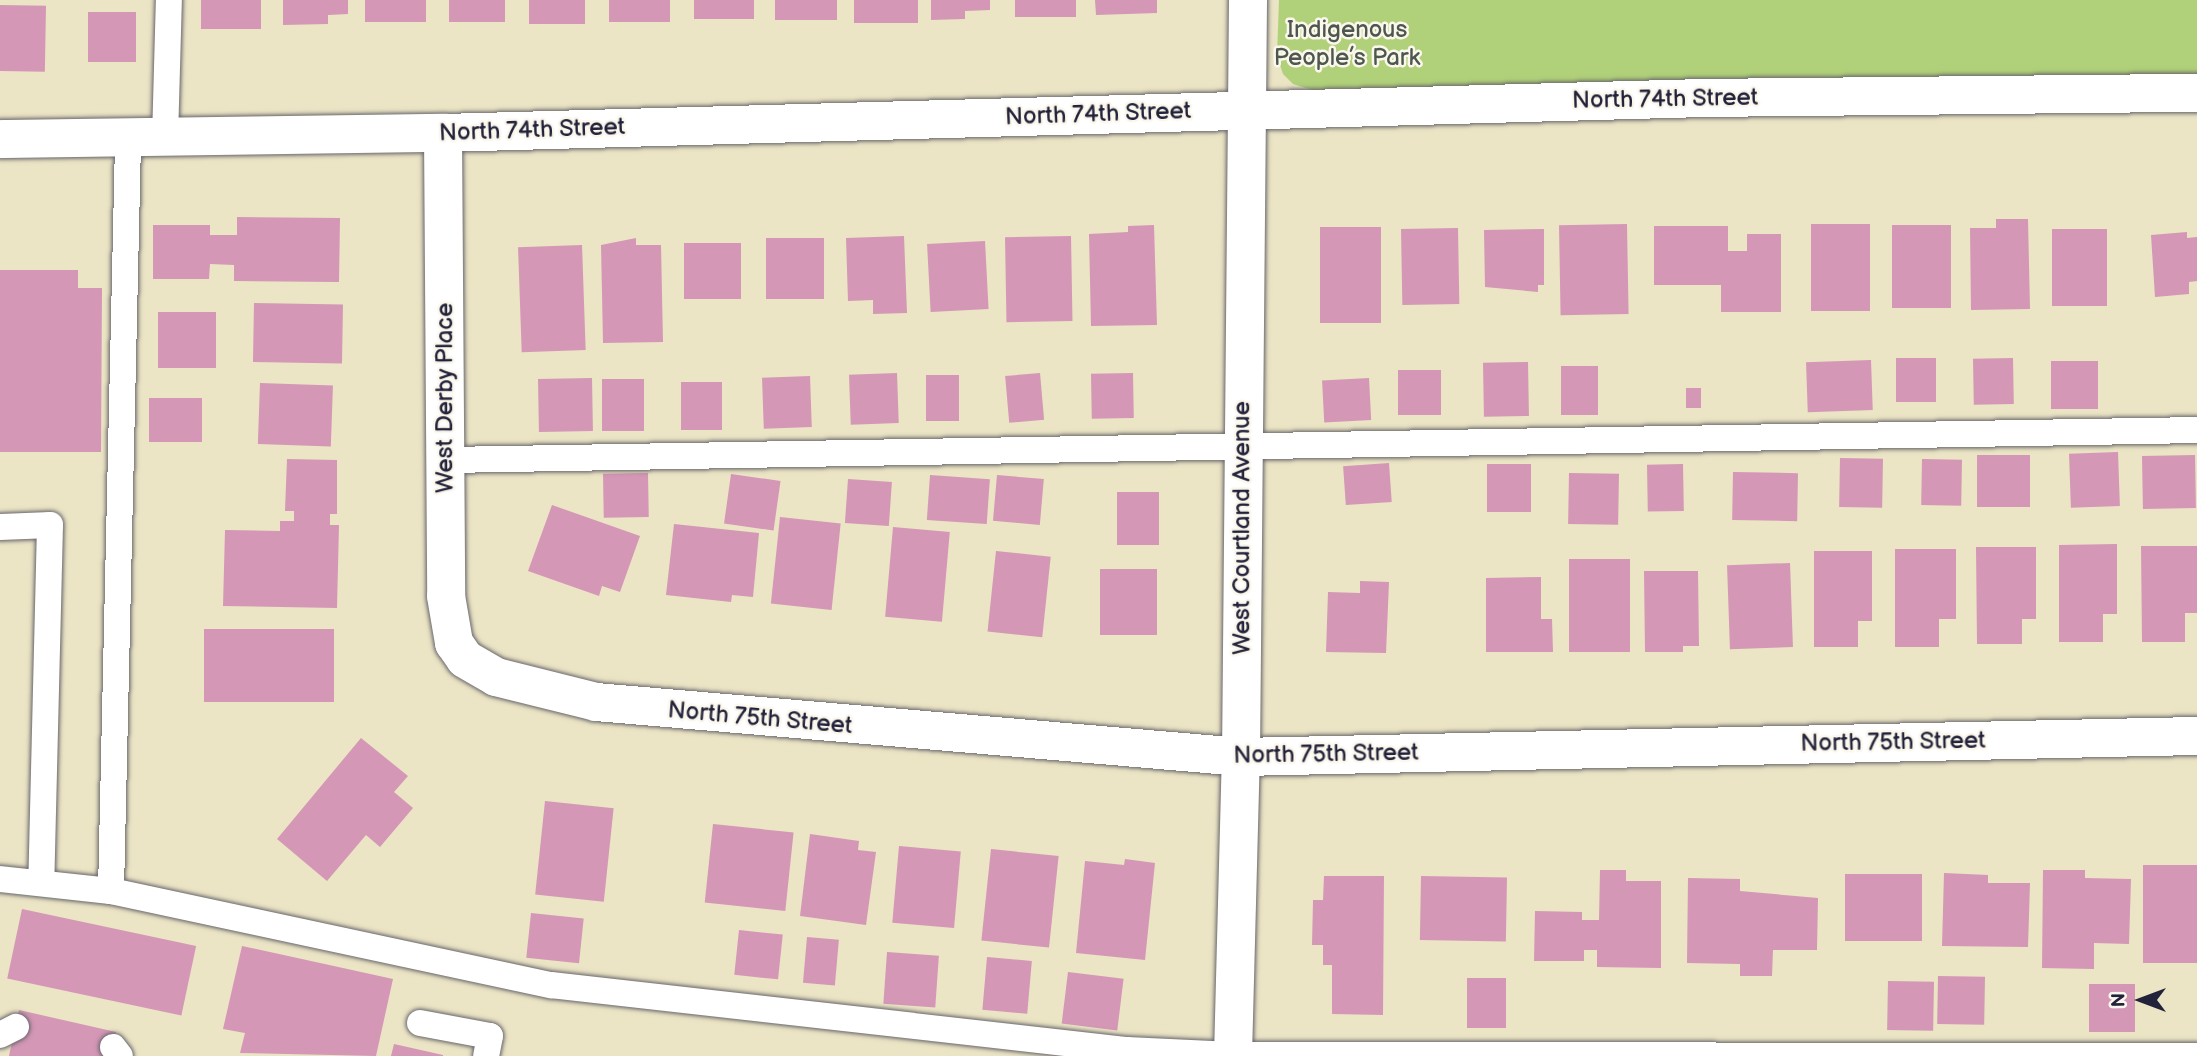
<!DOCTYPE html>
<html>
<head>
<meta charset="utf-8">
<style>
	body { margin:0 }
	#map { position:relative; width:2197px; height:1056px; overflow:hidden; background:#ebe4c5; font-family:"Balsamiq Sans",sans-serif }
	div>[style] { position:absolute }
	.green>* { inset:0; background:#b0d179 }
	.building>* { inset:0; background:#d497b6; transform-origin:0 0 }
	.roads { filter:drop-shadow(0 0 2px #68666b) drop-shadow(0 0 2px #68666b) }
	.lane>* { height:26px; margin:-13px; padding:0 13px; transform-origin:13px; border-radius:13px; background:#fff }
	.street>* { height:38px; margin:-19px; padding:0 19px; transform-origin:19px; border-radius:19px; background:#fff }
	span { translate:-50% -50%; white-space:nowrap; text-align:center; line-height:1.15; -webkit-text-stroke:5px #fbf7ec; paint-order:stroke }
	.park-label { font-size:24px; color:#4d574e }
	.street-label { font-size:24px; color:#22223b }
	.north { position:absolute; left:2106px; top:965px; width:70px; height:70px; -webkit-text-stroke:5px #fbf7ec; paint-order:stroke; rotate:270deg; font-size:19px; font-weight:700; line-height:28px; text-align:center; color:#22223b }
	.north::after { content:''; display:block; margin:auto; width:24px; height:32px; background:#22223b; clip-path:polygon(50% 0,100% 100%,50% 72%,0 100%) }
</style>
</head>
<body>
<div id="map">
	<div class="green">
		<div style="clip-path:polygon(1279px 0,2197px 0,2197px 76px,1312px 90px,1293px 84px,1283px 74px,1277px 56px)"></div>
	</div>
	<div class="building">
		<div style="left:201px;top:0;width:60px;height:29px"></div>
		<div style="clip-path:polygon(283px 0,348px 0,348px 14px,328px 15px,328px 24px,283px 25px)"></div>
		<div style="left:365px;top:0;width:61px;height:22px"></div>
		<div style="left:449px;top:0;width:56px;height:22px"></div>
		<div style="left:529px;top:0;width:56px;height:24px"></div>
		<div style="left:609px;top:0;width:61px;height:22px"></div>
		<div style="left:694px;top:0;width:60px;height:19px"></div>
		<div style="left:775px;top:0;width:62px;height:20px"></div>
		<div style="left:854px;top:0;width:64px;height:23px"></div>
		<div style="clip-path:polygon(931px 0,990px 0,990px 10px,965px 11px,965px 19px,931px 20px)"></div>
		<div style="left:1015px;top:0;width:61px;height:17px"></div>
		<div style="clip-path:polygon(1095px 0,1157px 0,1157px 13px,1096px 15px)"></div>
		<div style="left:0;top:5px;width:46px;height:66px;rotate:1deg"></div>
		<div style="left:88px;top:12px;width:48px;height:50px"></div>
		<div style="clip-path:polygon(237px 217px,340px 218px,339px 282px,234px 281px,234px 265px,210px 264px,209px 279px,153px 279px,153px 225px,210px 225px,210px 235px,237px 235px)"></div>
		<div style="clip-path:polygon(1996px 219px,2028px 219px,2030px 309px,1971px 310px,1970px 228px,1996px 228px)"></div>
		<div style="left:1627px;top:224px;width:90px;height:68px;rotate:89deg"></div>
		<div style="left:1811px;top:224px;width:59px;height:87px"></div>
		<div style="clip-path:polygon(1154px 225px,1157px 325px,1091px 326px,1089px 234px,1128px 232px,1128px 226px)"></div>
		<div style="left:1951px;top:225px;width:83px;height:59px;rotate:90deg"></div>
		<div style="clip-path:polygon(1654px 226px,1728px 226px,1728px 251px,1747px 251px,1747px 234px,1781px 234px,1781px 312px,1721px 312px,1721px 285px,1654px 285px)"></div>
		<div style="left:1320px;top:227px;width:61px;height:96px"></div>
		<div style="left:1458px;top:228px;width:76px;height:57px;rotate:89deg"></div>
		<div style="clip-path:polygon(1544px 229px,1544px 285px,1538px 285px,1538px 292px,1485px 287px,1484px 230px)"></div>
		<div style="left:2052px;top:229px;width:55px;height:77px"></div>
		<div style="clip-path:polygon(2187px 232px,2187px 238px,2197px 237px,2197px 281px,2189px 282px,2189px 294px,2155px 297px,2151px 235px)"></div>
		<div style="clip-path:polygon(904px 236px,907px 313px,873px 314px,873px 300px,848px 301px,846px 238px)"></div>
		<div style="left:1071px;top:236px;width:85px;height:66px;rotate:89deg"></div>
		<div style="clip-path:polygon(636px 238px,636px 245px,661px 245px,663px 342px,603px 343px,601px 245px)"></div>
		<div style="left:766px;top:238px;width:58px;height:61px"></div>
		<div style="left:985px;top:241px;width:68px;height:58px;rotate:87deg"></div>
		<div style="left:684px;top:243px;width:57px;height:56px"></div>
		<div style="left:582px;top:245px;width:105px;height:64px;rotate:88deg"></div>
		<div style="clip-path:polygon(0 270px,78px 270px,78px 288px,102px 288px,101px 452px,0 452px)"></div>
		<div style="left:254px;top:303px;width:89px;height:59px;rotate:1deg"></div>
		<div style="left:158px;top:312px;width:58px;height:56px"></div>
		<div style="left:1936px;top:358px;width:44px;height:40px;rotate:90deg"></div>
		<div style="left:2013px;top:358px;width:46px;height:40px;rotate:89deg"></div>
		<div style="left:1871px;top:360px;width:50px;height:65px;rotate:88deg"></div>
		<div style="left:2051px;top:361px;width:47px;height:48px"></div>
		<div style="left:1528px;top:362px;width:54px;height:45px;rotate:89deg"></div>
		<div style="left:1561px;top:366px;width:37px;height:49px"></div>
		<div style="left:1398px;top:370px;width:43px;height:45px"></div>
		<div style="left:897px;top:373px;width:50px;height:48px;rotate:88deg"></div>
		<div style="left:1040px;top:373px;width:47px;height:35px;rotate:85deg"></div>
		<div style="left:1133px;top:373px;width:45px;height:42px;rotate:89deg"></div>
		<div style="left:926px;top:375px;width:33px;height:46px"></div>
		<div style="left:810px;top:376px;width:51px;height:48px;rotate:88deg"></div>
		<div style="left:592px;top:378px;width:53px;height:54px;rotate:89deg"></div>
		<div style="left:1369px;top:378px;width:42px;height:47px;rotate:87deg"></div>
		<div style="left:602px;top:379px;width:42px;height:52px"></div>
		<div style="left:681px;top:382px;width:41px;height:48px"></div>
		<div style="left:260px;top:383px;width:73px;height:61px;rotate:2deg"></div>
		<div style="left:1686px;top:388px;width:15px;height:20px"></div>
		<div style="left:149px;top:398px;width:53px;height:44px"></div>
		<div style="left:2118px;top:452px;width:54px;height:49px;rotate:88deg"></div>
		<div style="left:1977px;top:455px;width:53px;height:52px"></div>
		<div style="left:2195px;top:455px;width:53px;height:53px;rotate:89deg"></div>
		<div style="left:1840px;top:458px;width:43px;height:49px;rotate:1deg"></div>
		<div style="clip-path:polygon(287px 459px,337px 460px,337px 514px,330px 514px,330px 525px,339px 525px,337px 608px,223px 606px,225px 530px,280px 531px,280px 521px,294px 521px,294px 511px,285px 511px)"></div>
		<div style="left:1922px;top:459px;width:40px;height:46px;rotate:1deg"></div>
		<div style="left:1389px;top:463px;width:39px;height:46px;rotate:86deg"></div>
		<div style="left:1487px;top:464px;width:44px;height:48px"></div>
		<div style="left:1683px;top:464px;width:47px;height:36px;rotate:89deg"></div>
		<div style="left:1733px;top:472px;width:65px;height:48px;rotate:1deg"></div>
		<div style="left:648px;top:473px;width:44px;height:45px;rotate:89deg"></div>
		<div style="left:1569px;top:473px;width:50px;height:51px;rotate:1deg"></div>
		<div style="left:731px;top:474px;width:50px;height:50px;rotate:8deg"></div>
		<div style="left:930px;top:475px;width:60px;height:45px;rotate:4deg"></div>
		<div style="left:997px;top:475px;width:47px;height:46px;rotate:5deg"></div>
		<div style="left:848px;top:479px;width:44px;height:44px;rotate:4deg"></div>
		<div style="left:1117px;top:492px;width:42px;height:53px"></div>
		<div style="clip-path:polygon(552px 505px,640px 536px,620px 592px,602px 586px,599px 596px,528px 571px)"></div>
		<div style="left:780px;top:517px;width:61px;height:87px;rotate:6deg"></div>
		<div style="clip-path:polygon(674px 524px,759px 533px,753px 597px,732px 595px,731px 602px,666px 595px)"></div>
		<div style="left:893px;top:527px;width:57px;height:90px;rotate:5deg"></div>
		<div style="clip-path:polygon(2117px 544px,2117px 614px,2103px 614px,2103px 642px,2059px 642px,2059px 545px)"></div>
		<div style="clip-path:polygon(2141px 546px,2197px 546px,2197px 613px,2185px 613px,2185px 642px,2142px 642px)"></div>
		<div style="clip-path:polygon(1976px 547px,2036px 547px,2036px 619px,2022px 619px,2022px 644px,1977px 644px)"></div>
		<div style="clip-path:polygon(1895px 549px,1956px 549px,1956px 619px,1939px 619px,1939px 647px,1895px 647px)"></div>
		<div style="left:996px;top:551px;width:55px;height:81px;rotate:6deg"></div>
		<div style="clip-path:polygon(1814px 551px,1872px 551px,1872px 621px,1858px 621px,1858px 647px,1814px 647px)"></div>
		<div style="left:1569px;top:559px;width:61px;height:93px"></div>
		<div style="left:1790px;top:563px;width:84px;height:63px;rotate:88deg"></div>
		<div style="left:1100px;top:569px;width:57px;height:66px"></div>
		<div style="clip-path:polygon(1644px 571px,1698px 571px,1699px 646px,1683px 646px,1683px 652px,1645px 652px)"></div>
		<div style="clip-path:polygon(1541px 577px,1541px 619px,1552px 619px,1553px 652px,1486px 652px,1486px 578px)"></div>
		<div style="clip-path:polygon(1360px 581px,1389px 582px,1386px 653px,1326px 652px,1328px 592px,1360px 593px)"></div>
		<div style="left:204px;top:629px;width:130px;height:73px"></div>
		<div style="clip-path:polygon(361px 738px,408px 776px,394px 792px,413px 808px,380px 847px,366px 835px,327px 881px,277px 839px)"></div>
		<div style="left:545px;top:801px;width:69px;height:94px;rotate:6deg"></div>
		<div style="left:713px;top:824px;width:81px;height:79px;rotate:6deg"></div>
		<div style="clip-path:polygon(810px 834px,859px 841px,858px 850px,876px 852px,866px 925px,800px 916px)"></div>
		<div style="left:899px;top:846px;width:62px;height:77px;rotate:5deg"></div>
		<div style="left:991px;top:849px;width:68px;height:92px;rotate:6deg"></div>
		<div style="clip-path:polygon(1125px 859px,1155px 863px,1145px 960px,1076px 953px,1085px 861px,1124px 865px)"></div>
		<div style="left:2197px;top:865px;width:98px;height:54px;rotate:90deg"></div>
		<div style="clip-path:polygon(1600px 870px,1626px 870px,1626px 881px,1661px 881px,1661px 968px,1597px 967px,1597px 950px,1584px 950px,1584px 961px,1534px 961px,1535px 911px,1582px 912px,1582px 920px,1599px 920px)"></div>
		<div style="clip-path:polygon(2043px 870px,2085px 870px,2085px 878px,2131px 879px,2129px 944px,2094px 943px,2094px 969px,2042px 968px)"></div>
		<div style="clip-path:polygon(1944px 873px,1988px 875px,1988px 883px,2030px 883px,2028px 947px,1942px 946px)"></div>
		<div style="left:1845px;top:874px;width:77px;height:67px"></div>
		<div style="clip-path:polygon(1324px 876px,1384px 876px,1383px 1015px,1332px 1014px,1332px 965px,1323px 965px,1323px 945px,1312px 945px,1313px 900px,1323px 900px)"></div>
		<div style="left:1421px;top:876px;width:86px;height:64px;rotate:1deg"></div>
		<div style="clip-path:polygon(1688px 878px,1740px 879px,1740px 891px,1818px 898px,1817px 950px,1773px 950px,1772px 976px,1740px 976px,1740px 964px,1687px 963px)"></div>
		<div style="left:22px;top:909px;width:178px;height:71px;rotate:12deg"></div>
		<div style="left:531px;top:913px;width:53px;height:45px;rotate:6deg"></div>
		<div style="left:739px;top:930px;width:44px;height:45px;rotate:6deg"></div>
		<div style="left:807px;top:937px;width:32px;height:46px;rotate:5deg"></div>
		<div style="clip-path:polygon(242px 946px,393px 979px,376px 1056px,240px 1053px,245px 1033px,223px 1029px)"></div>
		<div style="left:887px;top:952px;width:52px;height:52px;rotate:4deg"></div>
		<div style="left:987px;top:957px;width:45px;height:53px;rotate:5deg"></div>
		<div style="left:1068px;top:972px;width:56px;height:52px;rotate:7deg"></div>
		<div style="left:1938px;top:976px;width:47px;height:48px;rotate:1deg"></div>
		<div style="left:1467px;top:978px;width:39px;height:50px"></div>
		<div style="left:1888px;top:981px;width:46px;height:49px;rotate:1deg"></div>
		<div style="left:2089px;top:984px;width:46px;height:48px"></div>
		<div style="clip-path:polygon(19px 1010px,116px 1032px,111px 1056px,9px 1056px)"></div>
		<div style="clip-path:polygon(394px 1044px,443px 1055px,443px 1056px,391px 1056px)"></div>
	</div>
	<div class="roads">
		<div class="lane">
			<div style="left:165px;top:139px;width:139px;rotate:-88.4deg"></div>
			<div style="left:446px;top:460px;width:1751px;rotate:-0.98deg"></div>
			<div style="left:0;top:527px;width:50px;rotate:-2.3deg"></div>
			<div style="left:50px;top:525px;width:357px;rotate:91.4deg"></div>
			<div style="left:0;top:879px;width:112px;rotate:6.2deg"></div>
			<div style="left:111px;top:891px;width:450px;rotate:12.1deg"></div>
			<div style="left:551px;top:985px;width:580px;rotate:6.44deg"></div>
			<div style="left:1127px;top:1050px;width:106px;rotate:2.7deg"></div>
			<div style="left:1233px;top:1055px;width:964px;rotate:0.06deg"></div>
			<div style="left:111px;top:891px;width:750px;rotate:-88.7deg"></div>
			<div style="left:420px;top:1023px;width:71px;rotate:10.5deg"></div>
			<div style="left:490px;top:1036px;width:20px;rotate:101deg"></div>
			<div style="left:0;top:1035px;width:18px;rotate:-27deg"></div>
			<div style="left:113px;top:1047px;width:11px;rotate:52deg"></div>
		</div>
		<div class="street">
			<div style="left:443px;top:133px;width:463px;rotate:89.6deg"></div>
			<div style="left:446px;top:596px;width:48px;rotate:80.3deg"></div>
			<div style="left:454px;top:643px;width:19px;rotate:55deg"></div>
			<div style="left:465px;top:659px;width:36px;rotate:30deg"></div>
			<div style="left:496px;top:677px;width:103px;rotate:14deg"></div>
			<div style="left:596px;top:702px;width:647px;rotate:4.87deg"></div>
			<div style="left:1241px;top:757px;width:956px;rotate:-1.26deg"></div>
			<div style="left:0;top:139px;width:443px;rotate:-0.8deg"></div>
			<div style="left:443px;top:133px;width:1258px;rotate:-1.59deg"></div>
			<div style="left:1701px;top:98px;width:496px;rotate:-0.6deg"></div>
			<div style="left:1233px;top:1056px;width:299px;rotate:-88.5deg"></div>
			<div style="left:1241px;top:757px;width:757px;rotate:-89.47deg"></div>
		</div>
	</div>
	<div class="park-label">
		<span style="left:1347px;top:44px">Indigenous<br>People’s Park</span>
	</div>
	<div class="street-label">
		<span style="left:1665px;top:99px;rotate:-1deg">North 74th Street</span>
		<span style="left:1098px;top:114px;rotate:-2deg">North 74th Street</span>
		<span style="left:532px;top:130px;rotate:-2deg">North 74th Street</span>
		<span style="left:445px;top:398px;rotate:-90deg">West Derby Place</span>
		<span style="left:1242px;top:528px;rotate:-90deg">West Courtland Avenue</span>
		<span style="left:760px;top:718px;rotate:5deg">North 75th Street</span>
		<span style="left:1893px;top:742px;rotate:-1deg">North 75th Street</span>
		<span style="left:1326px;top:754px;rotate:-1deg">North 75th Street</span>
	</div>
	<div class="north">N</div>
</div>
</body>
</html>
